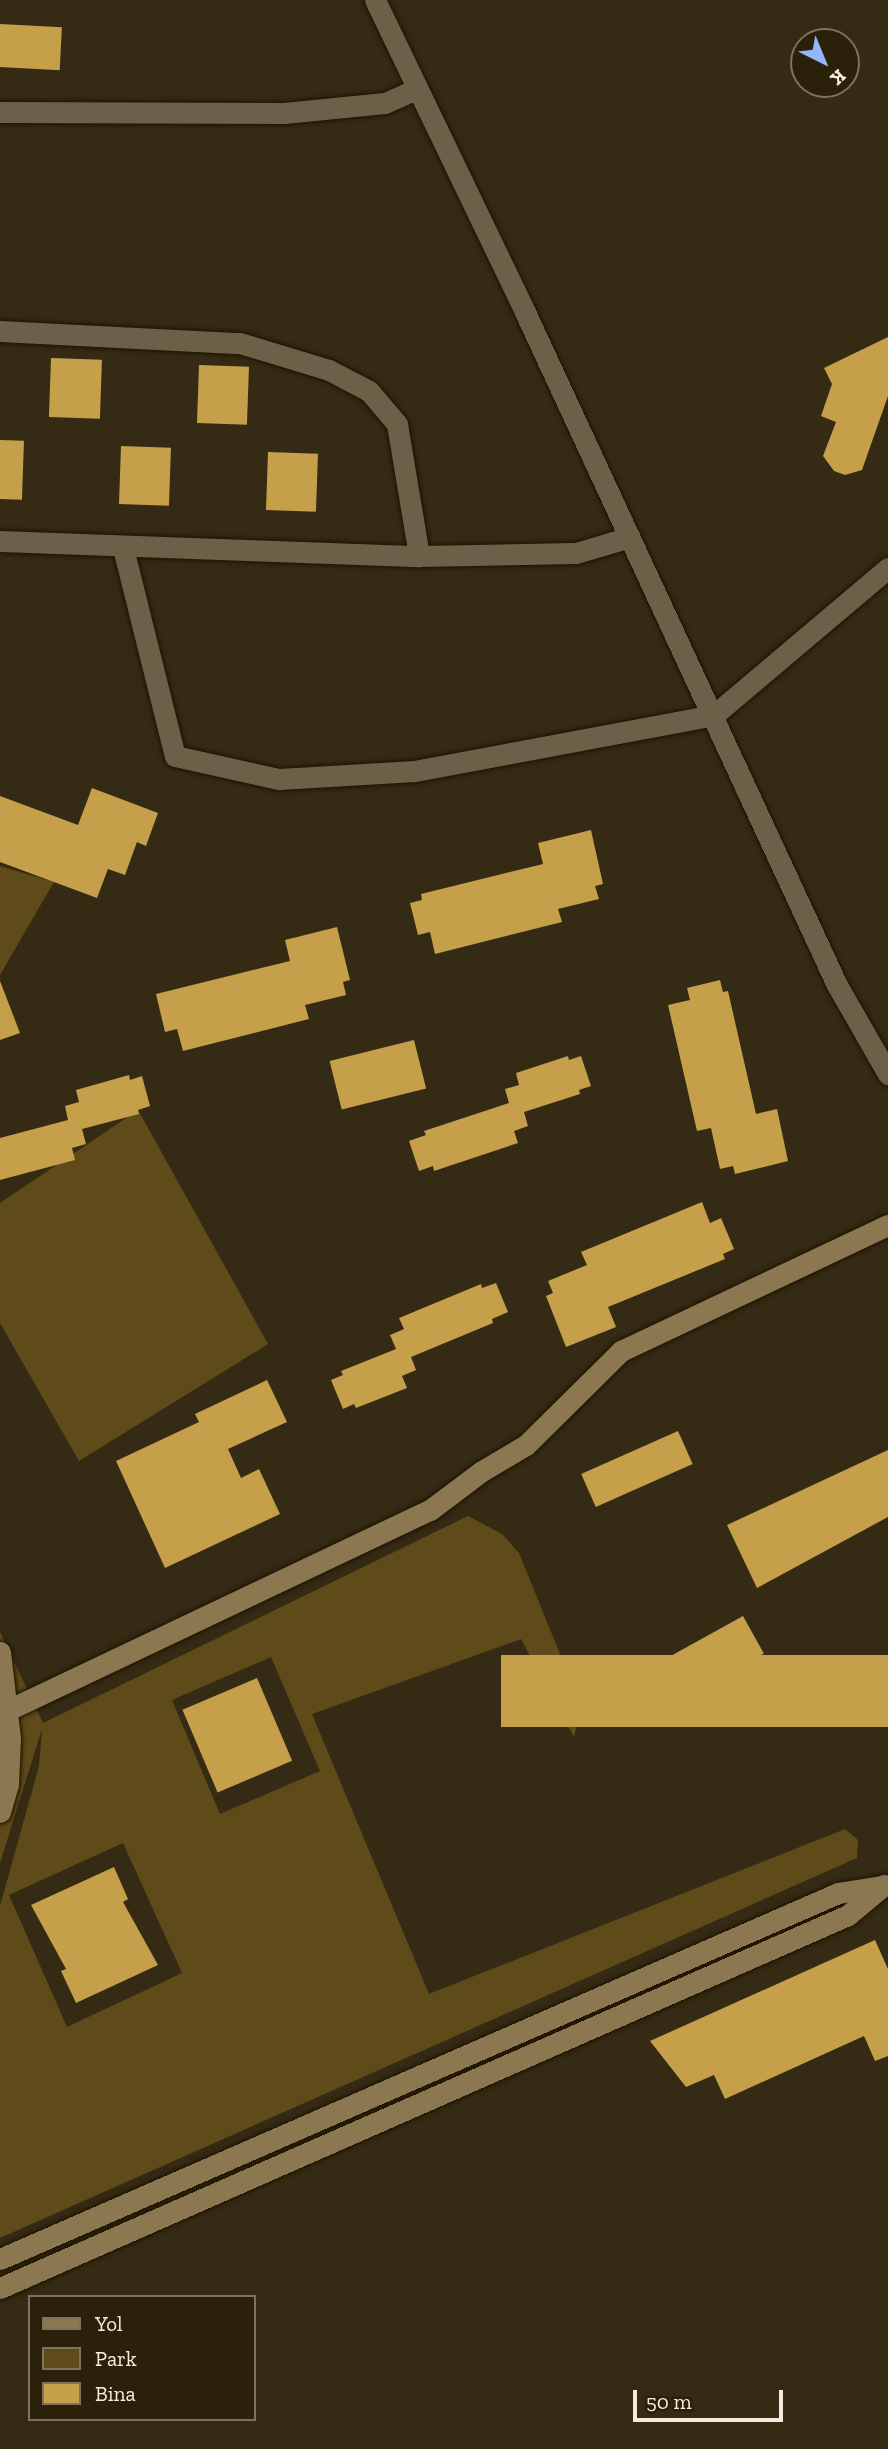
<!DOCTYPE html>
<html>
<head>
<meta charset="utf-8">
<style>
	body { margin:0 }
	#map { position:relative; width:888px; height:2449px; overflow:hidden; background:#352b14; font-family:"Zilla Slab",serif }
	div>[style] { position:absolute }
	.green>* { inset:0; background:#5f4a19 }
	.building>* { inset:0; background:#c59f4a; transform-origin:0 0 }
	.roads { filter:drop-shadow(0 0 2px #1d1300) drop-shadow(0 0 2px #1d1300) }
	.street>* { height:21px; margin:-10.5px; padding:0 10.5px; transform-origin:10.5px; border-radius:10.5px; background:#6c6048 }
	.secondary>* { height:21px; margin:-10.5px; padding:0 10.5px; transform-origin:10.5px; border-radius:10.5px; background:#8b7851 }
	span { translate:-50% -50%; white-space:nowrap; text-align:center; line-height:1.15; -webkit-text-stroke:7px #2b210a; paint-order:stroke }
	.legend { position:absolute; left:28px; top:2295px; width:228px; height:126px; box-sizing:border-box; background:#2b210a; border:2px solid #7c7360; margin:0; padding:9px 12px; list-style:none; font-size:21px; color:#f5eee0 }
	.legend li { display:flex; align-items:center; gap:14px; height:35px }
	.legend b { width:35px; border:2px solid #7c7360 }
	.north { position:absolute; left:790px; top:28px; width:70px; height:70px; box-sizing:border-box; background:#2b210a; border:2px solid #7c7360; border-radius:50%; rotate:137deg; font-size:19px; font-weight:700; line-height:28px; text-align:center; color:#f5eee0 }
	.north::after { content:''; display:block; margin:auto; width:24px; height:32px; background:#95b6fd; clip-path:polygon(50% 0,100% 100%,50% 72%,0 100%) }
	.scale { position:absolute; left:633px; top:2390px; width:150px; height:32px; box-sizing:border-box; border:4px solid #f5eee0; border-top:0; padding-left:9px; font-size:21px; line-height:24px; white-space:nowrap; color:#f5eee0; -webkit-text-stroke:5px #2b210a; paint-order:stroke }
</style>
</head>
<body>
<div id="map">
	<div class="green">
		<div style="clip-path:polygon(0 866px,54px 882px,0 975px)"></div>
		<div style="clip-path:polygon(138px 1110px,268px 1344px,79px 1461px,0 1323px,0 1203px)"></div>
		<div style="clip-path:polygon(evenodd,468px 1516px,502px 1534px,519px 1553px,581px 1706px,574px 1737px,521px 1639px,312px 1714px,429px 1994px,845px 1829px,858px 1840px,857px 1858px,0 2238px,0 1906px,39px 1766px,42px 1729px,0 1863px,0 1632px,43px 1723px,468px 1516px,271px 1657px,320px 1771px,220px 1814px,172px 1700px,271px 1657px,468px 1516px,123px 1843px,182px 1973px,67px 2027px,9px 1895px,123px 1843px)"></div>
	</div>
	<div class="building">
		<div style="left:0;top:24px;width:62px;height:43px;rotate:3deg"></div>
		<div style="clip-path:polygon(888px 337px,888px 396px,862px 470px,845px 475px,834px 471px,823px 456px,836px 422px,821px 416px,832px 384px,824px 368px)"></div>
		<div style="left:51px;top:358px;width:51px;height:59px;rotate:2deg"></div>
		<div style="left:199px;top:365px;width:50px;height:58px;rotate:2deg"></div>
		<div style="left:0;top:440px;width:24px;height:59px;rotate:2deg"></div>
		<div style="left:121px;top:446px;width:50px;height:58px;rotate:2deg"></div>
		<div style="left:268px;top:452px;width:50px;height:58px;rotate:2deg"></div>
		<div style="clip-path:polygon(92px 788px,158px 813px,146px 846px,137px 842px,125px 875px,108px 869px,97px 898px,0 862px,0 796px,78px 825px)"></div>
		<div style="clip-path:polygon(591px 830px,603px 884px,595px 886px,599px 899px,558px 909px,562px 922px,435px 954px,430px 932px,418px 935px,410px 903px,422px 900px,421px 894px,543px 864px,538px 843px)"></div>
		<div style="clip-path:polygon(337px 927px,350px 980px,343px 982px,346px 995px,305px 1005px,309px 1019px,183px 1051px,177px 1029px,165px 1032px,156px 994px,290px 961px,285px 940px)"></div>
		<div style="clip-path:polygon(720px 980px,723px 992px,728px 991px,756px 1114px,777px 1109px,788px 1161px,735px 1174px,733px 1166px,720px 1169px,711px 1128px,697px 1131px,668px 1005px,690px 1000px,687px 988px)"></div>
		<div style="clip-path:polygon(0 981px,20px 1033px,0 1040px)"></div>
		<div style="left:414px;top:1040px;width:50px;height:87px;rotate:76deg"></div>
		<div style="clip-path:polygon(568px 1056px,569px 1060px,581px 1056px,591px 1086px,579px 1090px,580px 1094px,524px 1112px,528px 1126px,514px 1131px,518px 1143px,434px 1171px,433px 1166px,419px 1171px,409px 1141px,426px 1135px,424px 1131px,509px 1103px,505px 1089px,519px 1085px,516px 1073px)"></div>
		<div style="clip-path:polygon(129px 1075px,130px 1080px,142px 1076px,150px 1106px,138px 1110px,139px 1114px,82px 1129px,86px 1144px,72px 1148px,75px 1160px,0 1180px,0 1138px,68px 1120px,65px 1106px,79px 1102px,76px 1090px)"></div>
		<div style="clip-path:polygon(702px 1202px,710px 1223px,721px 1218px,734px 1249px,723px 1254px,725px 1259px,608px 1307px,616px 1327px,566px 1347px,546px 1296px,553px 1293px,548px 1281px,587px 1265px,581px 1252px)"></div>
		<div style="clip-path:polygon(496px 1283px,508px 1312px,492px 1319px,493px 1323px,411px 1357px,416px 1370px,402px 1376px,407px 1388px,356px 1408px,354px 1404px,343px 1409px,331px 1380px,343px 1375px,341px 1371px,396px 1349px,390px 1335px,404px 1329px,399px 1318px,481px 1284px,482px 1288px)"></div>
		<div style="clip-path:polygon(267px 1380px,287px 1422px,228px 1449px,241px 1478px,259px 1469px,280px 1514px,165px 1568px,116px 1461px,199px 1422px,195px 1414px)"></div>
		<div style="left:678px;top:1431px;width:36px;height:106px;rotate:66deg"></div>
		<div style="clip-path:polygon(888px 1450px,888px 1517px,757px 1588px,727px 1525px)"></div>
		<div style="left:743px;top:1616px;width:43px;height:93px;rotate:61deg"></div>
		<div style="left:888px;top:1655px;width:72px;height:387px;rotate:90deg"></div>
		<div style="left:257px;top:1678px;width:90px;height:81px;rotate:67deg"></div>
		<div style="clip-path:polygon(114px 1867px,128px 1899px,123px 1902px,158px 1965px,76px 2003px,61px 1971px,66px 1969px,31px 1905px)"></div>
		<div style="clip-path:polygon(875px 1940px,888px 1969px,888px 2056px,875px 2061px,864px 2036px,725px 2099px,714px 2075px,686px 2087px,650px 2041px)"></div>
	</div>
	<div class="roads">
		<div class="street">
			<div style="left:375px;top:0;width:346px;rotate:64.3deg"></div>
			<div style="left:525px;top:312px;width:742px;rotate:65.13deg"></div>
			<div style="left:837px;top:985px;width:103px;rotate:60.2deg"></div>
			<div style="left:0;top:112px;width:284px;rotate:0.2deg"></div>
			<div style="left:284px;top:113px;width:101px;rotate:-5.7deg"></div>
			<div style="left:385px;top:103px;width:35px;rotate:-24deg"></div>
			<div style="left:0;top:331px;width:240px;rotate:2.9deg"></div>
			<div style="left:240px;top:343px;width:93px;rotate:16.9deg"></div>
			<div style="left:329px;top:370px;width:45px;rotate:27.7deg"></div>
			<div style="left:369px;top:391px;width:43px;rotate:49.7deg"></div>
			<div style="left:397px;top:424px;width:134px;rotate:80.5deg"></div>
			<div style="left:0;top:541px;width:419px;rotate:2.1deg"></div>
			<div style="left:419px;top:556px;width:157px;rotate:-1.1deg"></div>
			<div style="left:576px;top:553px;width:56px;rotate:-16.5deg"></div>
			<div style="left:123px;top:548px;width:214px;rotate:76deg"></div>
			<div style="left:175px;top:756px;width:107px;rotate:12.5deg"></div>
			<div style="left:279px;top:779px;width:136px;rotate:-3.4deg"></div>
			<div style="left:415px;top:771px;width:304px;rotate:-10.6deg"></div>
			<div style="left:714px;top:715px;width:228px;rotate:-40.2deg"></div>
		</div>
		<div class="secondary">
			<div style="left:0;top:1652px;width:87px;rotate:83.4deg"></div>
			<div style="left:10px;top:1738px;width:46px;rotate:92.5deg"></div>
			<div style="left:8px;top:1784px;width:29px;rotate:106deg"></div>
			<div style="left:8px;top:1710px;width:467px;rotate:-25.4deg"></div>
			<div style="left:430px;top:1510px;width:65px;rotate:-36.9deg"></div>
			<div style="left:482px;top:1471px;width:51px;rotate:-30.6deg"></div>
			<div style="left:526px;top:1445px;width:134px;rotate:-44.7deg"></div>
			<div style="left:621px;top:1351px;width:295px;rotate:-25.3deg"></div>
			<div style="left:0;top:2259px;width:914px;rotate:-23.59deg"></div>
			<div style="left:838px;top:1893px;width:45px;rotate:-9deg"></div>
			<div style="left:0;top:2288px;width:926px;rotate:-23.74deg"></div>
			<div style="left:848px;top:1915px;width:47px;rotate:-39.8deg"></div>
		</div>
	</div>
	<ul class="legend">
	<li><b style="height:9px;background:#8b7851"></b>Yol</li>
	<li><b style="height:19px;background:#5f4a19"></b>Park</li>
	<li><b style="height:19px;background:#c59f4a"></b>Bina</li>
	</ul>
	<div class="north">K</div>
	<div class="scale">50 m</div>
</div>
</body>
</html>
